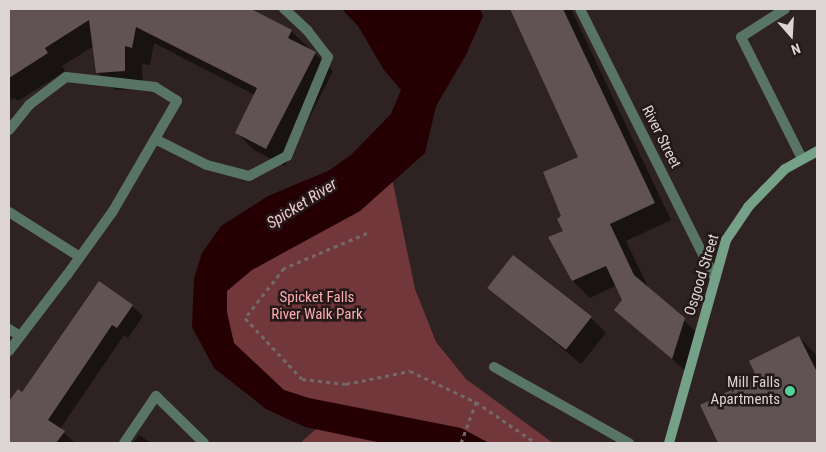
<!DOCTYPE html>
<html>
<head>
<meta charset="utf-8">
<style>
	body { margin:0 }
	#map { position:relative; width:826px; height:452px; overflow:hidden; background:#2e2222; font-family:"Roboto Condensed",sans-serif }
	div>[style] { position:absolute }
	.green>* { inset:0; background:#72373a }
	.water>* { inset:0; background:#240003 }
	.shadow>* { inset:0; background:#0007 }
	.building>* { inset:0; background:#615353; transform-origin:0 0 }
	.path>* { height:3px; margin-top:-1.5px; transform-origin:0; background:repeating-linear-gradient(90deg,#736969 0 4px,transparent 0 8px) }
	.lane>* { height:10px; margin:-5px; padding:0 5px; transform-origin:5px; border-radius:5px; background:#587464 }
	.street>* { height:10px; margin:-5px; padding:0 5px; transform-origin:5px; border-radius:5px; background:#587464 }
	.secondary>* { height:10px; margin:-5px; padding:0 5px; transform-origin:5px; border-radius:5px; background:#74a188 }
	.dots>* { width:14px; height:14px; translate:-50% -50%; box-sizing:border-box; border:2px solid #241818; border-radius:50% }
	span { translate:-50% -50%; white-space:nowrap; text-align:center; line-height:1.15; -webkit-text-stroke:5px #241818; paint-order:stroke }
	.street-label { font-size:15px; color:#ddd5d5 }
	.park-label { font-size:15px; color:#feadaf }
	.poi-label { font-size:15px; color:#ddd5d5 }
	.right { translate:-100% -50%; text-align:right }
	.water-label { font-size:16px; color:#f4caca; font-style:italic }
	.frame { position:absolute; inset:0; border:10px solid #ddd5d5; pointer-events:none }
	.north { position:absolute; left:766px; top:10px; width:50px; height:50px; -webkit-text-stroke:4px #241818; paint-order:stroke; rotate:161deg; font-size:14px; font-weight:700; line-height:20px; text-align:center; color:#ddd5d5 }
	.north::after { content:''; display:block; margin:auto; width:18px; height:22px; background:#ddd5d5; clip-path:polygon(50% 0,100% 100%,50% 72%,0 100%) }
</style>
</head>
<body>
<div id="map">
	<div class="green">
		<div style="clip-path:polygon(391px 173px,415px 289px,436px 342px,466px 379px,553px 443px,300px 443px,326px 420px,225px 362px,209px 273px)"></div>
	</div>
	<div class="water">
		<div style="clip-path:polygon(342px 9px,480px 9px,483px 16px,466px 55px,436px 106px,425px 153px,360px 211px,252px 270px,227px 291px,227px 312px,234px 343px,284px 390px,309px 398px,461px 428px,489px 443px,382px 443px,305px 427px,266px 409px,214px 368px,192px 327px,194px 279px,202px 253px,221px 226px,268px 196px,328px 171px,351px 155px,391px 114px,401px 90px,384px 70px,358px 26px)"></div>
	</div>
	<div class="shadow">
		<div style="clip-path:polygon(9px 9px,248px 9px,291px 31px,333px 71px,285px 166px,254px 150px,236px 132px,255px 95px,154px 43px,150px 65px,142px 64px,143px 89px,115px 90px,97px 72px,94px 46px,62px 66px,65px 71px,18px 101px,15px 98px,9px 101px)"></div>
		<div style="clip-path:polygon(517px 9px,571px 9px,671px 220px,626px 241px,649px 289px,701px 336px,689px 374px,616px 310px,624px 300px,617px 285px,590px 298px,573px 281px,550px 237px,565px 232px,563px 217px,580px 158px,513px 11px)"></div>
		<div style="clip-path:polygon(489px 288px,591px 318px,606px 333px,581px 364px)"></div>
		<div style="clip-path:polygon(132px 306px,143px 316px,128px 338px,124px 335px,60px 429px,75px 443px,9px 443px,9px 404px,18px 391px,22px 394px)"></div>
		<div style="clip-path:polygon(799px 337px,817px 356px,817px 443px,719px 443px,702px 405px,759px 379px)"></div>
		<div style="clip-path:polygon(139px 435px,151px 443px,133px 443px)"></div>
	</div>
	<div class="building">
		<div style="clip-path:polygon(9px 9px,251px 9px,292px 30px,288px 38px,316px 52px,266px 149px,235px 133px,257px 88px,136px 27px,132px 48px,125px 46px,125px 71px,96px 73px,89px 20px,45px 48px,48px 53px,9px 78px)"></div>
		<div style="clip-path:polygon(510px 9px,563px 9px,655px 203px,610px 224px,634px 275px,685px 318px,672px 359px,614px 310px,622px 300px,606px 266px,572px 281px,548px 237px,563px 231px,557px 219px,561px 216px,543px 172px,578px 157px)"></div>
		<div style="left:513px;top:255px;width:100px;height:42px;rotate:38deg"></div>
		<div style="clip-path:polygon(99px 281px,133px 305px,117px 328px,112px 325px,48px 420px,65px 431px,56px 443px,9px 443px,9px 401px,18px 389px,22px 392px)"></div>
		<div style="clip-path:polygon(799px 336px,817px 372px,817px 443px,718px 443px,700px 405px,757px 378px,749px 361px)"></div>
	</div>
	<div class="path">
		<div style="left:367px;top:233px;width:90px;rotate:157.1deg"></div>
		<div style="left:284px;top:268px;width:63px;rotate:128deg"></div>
		<div style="left:245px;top:318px;width:83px;rotate:46.9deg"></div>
		<div style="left:302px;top:379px;width:44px;rotate:6.5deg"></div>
		<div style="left:346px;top:384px;width:65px;rotate:-11.5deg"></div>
		<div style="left:410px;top:371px;width:73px;rotate:25.2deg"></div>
		<div style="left:476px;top:402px;width:73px;rotate:34.3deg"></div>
		<div style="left:461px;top:443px;width:44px;rotate:-69.9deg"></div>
	</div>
	<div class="lane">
		<div style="left:785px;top:9px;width:52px;rotate:147.5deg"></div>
		<div style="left:741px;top:37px;width:136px;rotate:63.4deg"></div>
		<div style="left:9px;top:130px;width:32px;rotate:-51deg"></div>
		<div style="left:29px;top:105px;width:46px;rotate:-37.1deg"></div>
		<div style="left:66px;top:77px;width:90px;rotate:6.4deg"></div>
		<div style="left:155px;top:87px;width:26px;rotate:32deg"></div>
		<div style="left:177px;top:101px;width:127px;rotate:120.2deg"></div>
		<div style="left:113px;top:211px;width:79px;rotate:125.7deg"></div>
		<div style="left:155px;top:139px;width:58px;rotate:26.6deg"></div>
		<div style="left:207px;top:165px;width:43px;rotate:14.7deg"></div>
		<div style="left:249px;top:176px;width:43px;rotate:-27.8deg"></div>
		<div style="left:287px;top:156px;width:107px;rotate:-67.5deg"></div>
		<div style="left:328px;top:57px;width:33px;rotate:-128deg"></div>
		<div style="left:308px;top:31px;width:33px;rotate:-137deg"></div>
		<div style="left:9px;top:212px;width:84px;rotate:32.4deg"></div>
		<div style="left:9px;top:329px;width:13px;rotate:32deg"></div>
		<div style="left:494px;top:367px;width:155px;rotate:29.4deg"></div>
		<div style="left:124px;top:443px;width:57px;rotate:-55.8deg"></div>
		<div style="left:156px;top:396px;width:67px;rotate:44.4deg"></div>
	</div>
	<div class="street">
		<div style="left:580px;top:9px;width:302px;rotate:63.4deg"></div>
		<div style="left:9px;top:351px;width:96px;rotate:-52.7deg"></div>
	</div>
	<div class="secondary">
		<div style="left:669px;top:443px;width:211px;rotate:-74.3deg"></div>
		<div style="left:726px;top:240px;width:40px;rotate:-56deg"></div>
		<div style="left:748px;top:207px;width:53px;rotate:-45.8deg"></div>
		<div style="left:785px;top:169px;width:37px;rotate:-29deg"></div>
	</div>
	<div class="dots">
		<div style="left:790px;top:391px;background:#51d397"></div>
	</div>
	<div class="street-label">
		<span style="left:661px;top:137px;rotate:63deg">River Street</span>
		<span style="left:702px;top:275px;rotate:-73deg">Osgood Street</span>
	</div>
	<div class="park-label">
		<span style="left:317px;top:306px">Spicket Falls<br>River Walk Park</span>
	</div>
	<div class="poi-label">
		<span class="right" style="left:780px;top:391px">Mill Falls<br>Apartments</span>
	</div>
	<div class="water-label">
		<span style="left:302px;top:204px;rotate:-32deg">Spicket River</span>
	</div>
	<div class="frame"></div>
	<div class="north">N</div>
</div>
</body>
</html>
